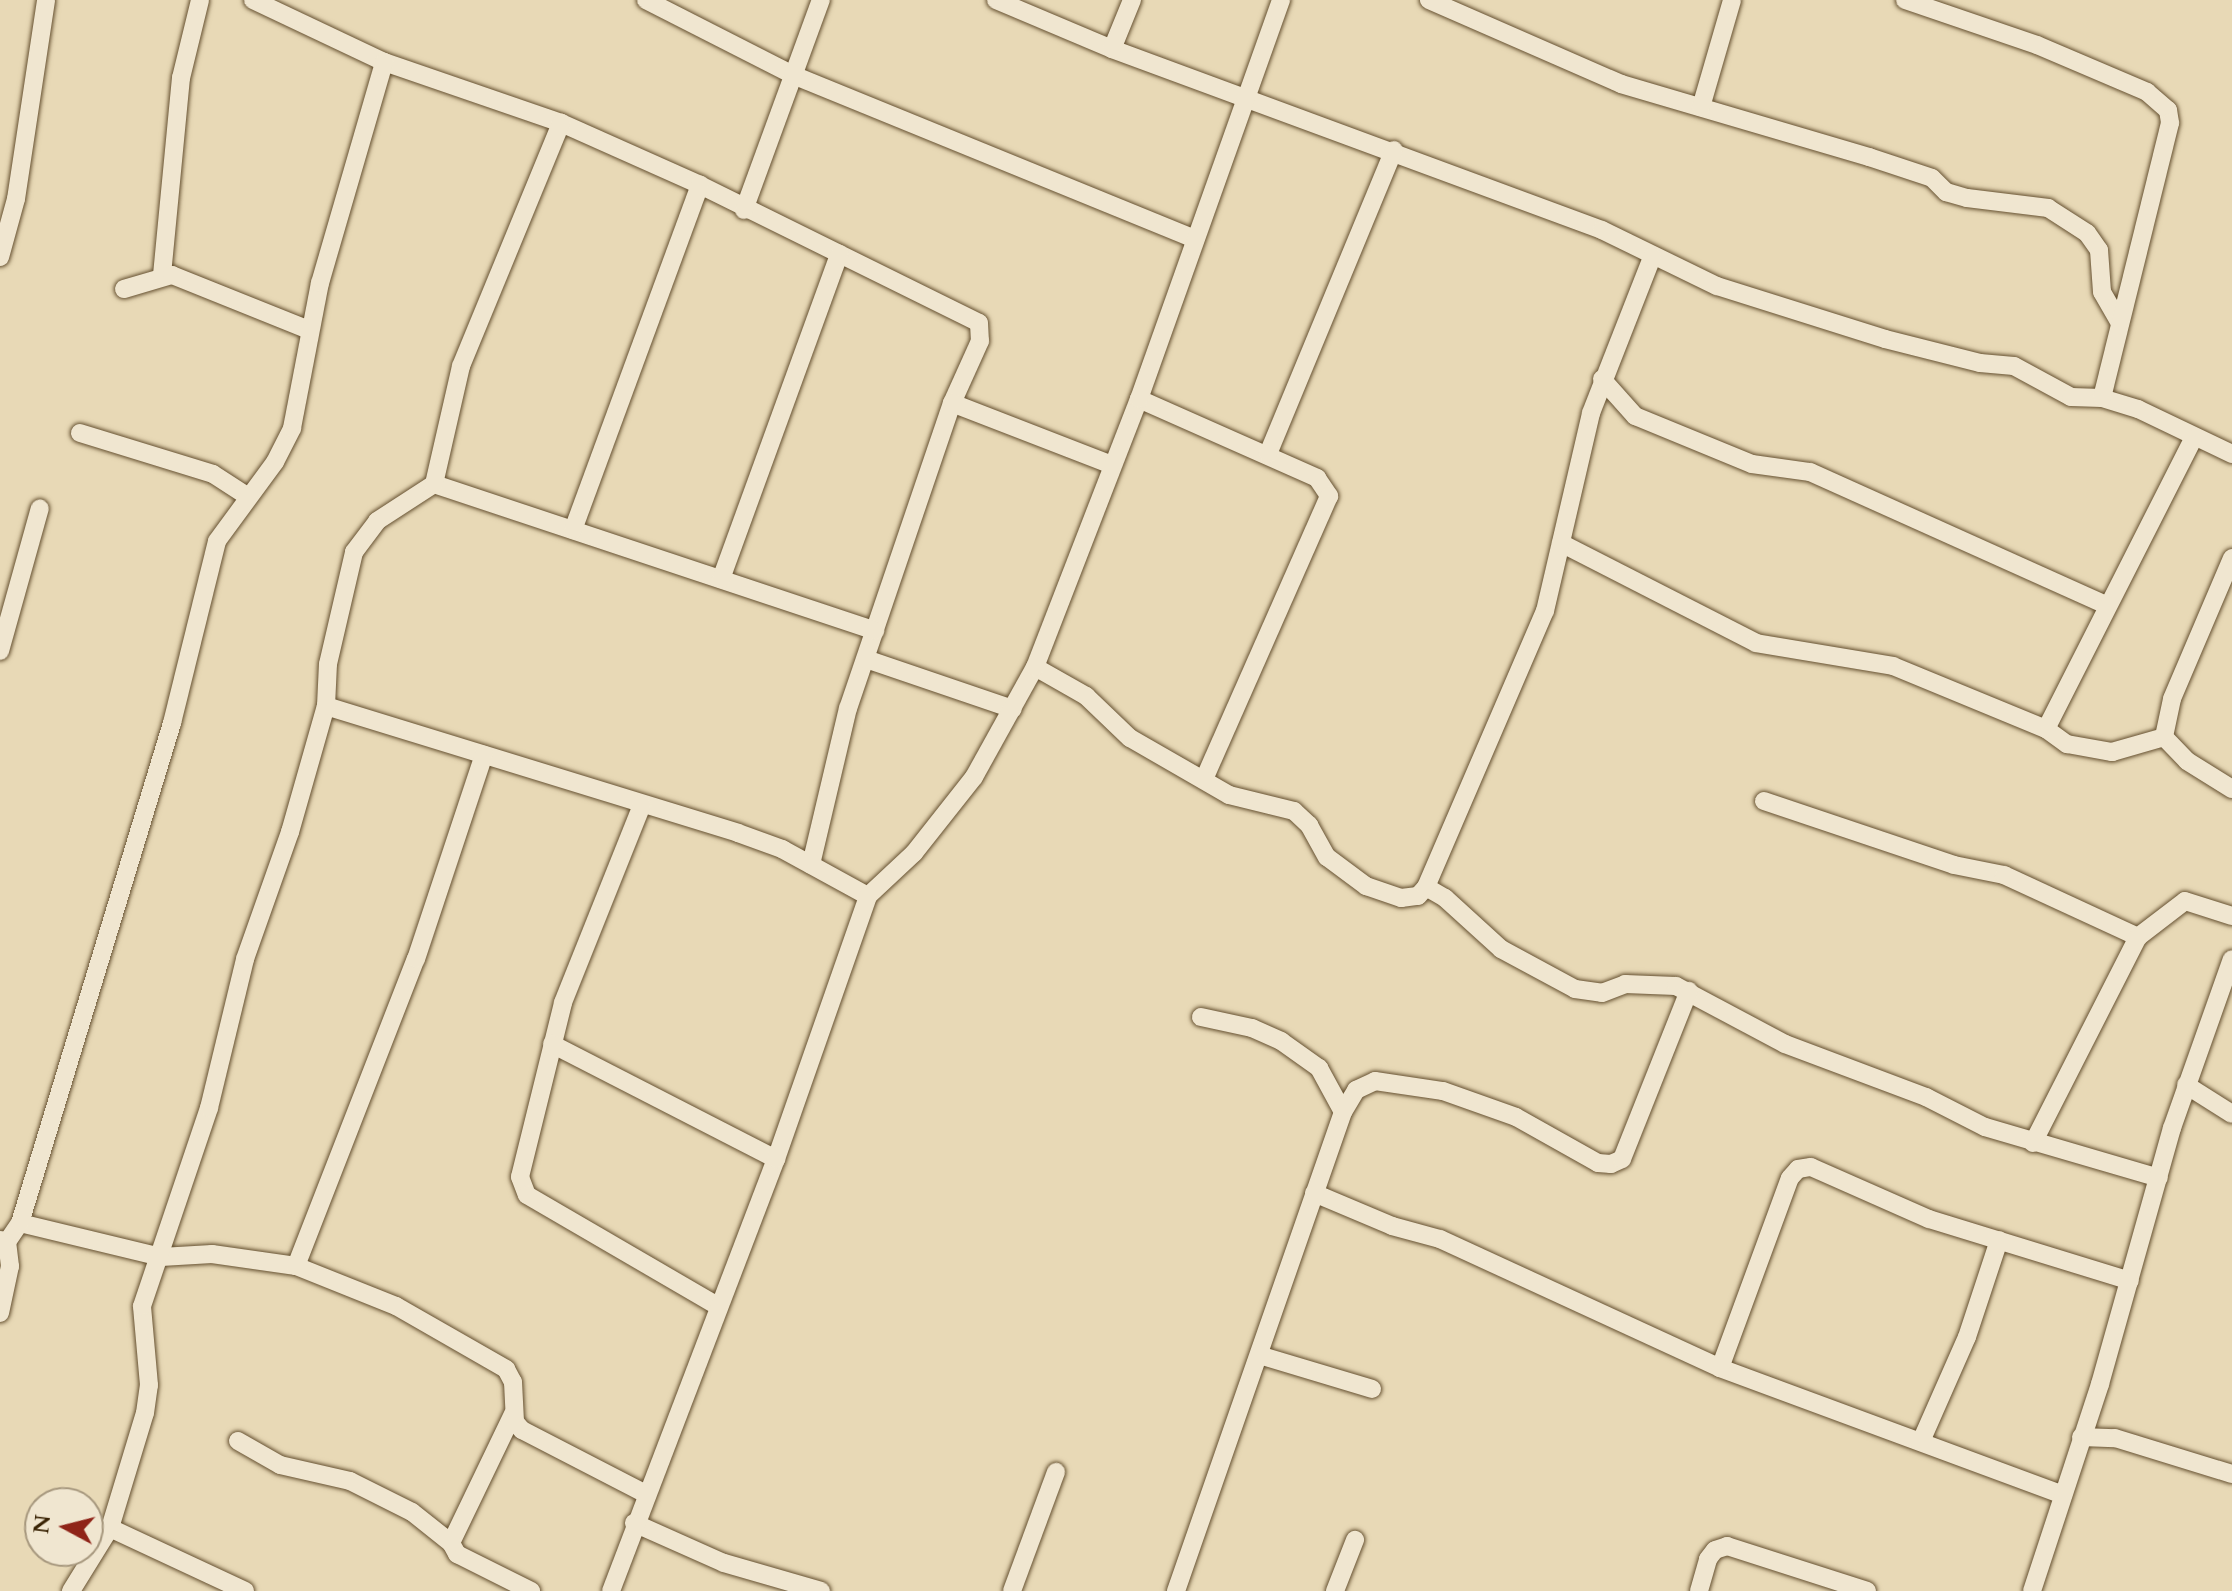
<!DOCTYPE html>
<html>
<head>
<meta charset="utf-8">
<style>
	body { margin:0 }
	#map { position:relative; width:2232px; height:1591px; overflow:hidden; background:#e8d9b6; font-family:Cardo,serif }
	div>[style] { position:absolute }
	.roads { filter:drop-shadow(0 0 2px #655030) drop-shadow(0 0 2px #655030) }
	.minor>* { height:18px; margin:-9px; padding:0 9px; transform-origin:9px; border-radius:9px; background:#f0e6d0 }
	span { translate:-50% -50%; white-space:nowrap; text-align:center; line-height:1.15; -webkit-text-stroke:7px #f0e6d0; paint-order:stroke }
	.north { position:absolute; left:24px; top:1487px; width:80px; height:80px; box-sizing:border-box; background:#f0e6d0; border:2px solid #a7987e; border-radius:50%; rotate:277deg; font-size:22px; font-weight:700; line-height:32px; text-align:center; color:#392304 }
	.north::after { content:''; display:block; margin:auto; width:28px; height:36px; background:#8f2418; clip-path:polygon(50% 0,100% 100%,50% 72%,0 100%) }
</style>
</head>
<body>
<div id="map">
	<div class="roads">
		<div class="minor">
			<div style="left:253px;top:0;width:145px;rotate:25.3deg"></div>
			<div style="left:384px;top:62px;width:187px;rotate:19deg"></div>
			<div style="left:561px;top:123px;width:152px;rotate:24deg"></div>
			<div style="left:700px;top:185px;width:311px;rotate:26.3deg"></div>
			<div style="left:979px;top:323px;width:18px;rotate:87deg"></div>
			<div style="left:980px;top:341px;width:68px;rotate:114.3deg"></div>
			<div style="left:952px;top:403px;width:322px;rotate:108.8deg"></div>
			<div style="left:848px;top:708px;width:161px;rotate:103.3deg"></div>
			<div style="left:646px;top:0;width:165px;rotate:27deg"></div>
			<div style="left:793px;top:75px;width:434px;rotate:22.2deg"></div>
			<div style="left:996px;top:0;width:126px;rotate:22.9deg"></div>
			<div style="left:1112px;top:49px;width:522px;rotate:20.27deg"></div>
			<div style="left:1602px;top:230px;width:128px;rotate:26deg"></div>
			<div style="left:1717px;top:286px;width:176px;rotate:17.5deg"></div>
			<div style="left:1885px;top:339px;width:98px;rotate:14.2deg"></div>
			<div style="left:1980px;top:363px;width:34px;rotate:5deg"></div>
			<div style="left:2014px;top:366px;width:65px;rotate:28.5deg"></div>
			<div style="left:2071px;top:397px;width:31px;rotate:2deg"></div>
			<div style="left:2102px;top:398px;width:38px;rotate:17deg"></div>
			<div style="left:2138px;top:409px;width:104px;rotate:25.6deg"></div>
			<div style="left:1429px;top:0;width:210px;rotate:23.6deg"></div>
			<div style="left:1621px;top:84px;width:259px;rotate:16.4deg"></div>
			<div style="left:1869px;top:157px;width:66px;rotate:18.4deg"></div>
			<div style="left:1932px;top:178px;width:20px;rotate:45deg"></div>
			<div style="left:1946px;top:192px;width:22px;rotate:16deg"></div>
			<div style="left:1967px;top:198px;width:82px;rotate:7deg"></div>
			<div style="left:2048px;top:208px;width:46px;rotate:32.7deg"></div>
			<div style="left:2087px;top:233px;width:21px;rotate:55deg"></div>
			<div style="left:2099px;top:250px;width:42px;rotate:85.9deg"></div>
			<div style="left:2102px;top:292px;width:36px;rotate:60deg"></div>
			<div style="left:1905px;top:0;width:139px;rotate:18.8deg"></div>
			<div style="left:2037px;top:45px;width:120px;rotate:23.1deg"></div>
			<div style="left:2147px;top:92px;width:28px;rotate:41deg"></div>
			<div style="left:2168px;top:110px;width:13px;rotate:81deg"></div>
			<div style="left:2170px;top:123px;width:283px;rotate:103.9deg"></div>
			<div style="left:1112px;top:49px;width:53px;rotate:-67.8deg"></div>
			<div style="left:1701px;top:107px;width:111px;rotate:-73.8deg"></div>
			<div style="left:744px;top:210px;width:224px;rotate:-69.9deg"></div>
			<div style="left:0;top:257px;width:60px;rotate:-74.6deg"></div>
			<div style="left:16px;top:199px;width:201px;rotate:-81.4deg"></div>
			<div style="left:162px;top:275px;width:198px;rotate:-84.5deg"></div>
			<div style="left:181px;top:78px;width:80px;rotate:-76.3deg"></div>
			<div style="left:124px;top:289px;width:50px;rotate:-16.3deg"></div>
			<div style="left:172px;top:275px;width:148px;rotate:21.9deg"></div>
			<div style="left:1602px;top:379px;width:50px;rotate:48.3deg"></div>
			<div style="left:1635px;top:416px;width:126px;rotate:22.3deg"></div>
			<div style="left:1752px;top:464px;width:59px;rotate:7.9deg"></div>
			<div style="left:1810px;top:472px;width:325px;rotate:24.2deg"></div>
			<div style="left:1139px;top:399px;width:195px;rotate:23.9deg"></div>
			<div style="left:1317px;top:478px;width:22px;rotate:56deg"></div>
			<div style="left:1329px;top:496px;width:309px;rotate:113.8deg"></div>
			<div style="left:952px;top:403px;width:172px;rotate:21.2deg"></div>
			<div style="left:80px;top:433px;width:139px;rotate:17.1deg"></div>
			<div style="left:213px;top:474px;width:40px;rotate:32.9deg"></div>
			<div style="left:1268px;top:454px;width:329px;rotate:-67.5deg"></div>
			<div style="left:434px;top:484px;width:465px;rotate:18.4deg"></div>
			<div style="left:573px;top:530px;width:368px;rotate:-69.8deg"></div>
			<div style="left:1561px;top:543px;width:219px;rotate:27.1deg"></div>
			<div style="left:1756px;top:643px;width:139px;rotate:9.5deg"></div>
			<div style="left:1893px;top:666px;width:165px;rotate:22.4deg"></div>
			<div style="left:2046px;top:729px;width:26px;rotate:36deg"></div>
			<div style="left:2067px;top:744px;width:46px;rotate:10.1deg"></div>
			<div style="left:2112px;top:752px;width:54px;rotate:-16.1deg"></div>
			<div style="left:2232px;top:558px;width:153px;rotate:113.1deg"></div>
			<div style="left:2172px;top:699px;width:39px;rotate:102deg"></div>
			<div style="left:2164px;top:737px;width:33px;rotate:46deg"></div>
			<div style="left:2187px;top:761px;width:53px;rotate:31.9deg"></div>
			<div style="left:721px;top:579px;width:346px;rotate:-70deg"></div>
			<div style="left:0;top:651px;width:148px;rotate:-74.4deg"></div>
			<div style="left:866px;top:659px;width:155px;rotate:18.8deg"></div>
			<div style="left:1035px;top:667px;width:59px;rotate:29.6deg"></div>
			<div style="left:1086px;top:696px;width:61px;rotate:43.7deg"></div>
			<div style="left:1130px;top:738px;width:114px;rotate:29.9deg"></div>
			<div style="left:1229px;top:795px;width:67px;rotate:13.8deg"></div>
			<div style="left:1294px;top:811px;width:21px;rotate:43deg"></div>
			<div style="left:1309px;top:825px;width:37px;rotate:61deg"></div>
			<div style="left:1327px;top:857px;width:49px;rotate:36.6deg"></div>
			<div style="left:1366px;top:886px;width:37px;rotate:19deg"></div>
			<div style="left:1401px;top:898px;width:17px;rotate:-7deg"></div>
			<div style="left:1418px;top:896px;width:12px;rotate:-48deg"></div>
			<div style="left:1426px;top:887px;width:301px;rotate:-66.7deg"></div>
			<div style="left:1545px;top:611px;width:203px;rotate:-76.9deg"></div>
			<div style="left:1591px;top:413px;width:168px;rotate:-68.6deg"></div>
			<div style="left:326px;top:706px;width:431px;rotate:17.1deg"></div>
			<div style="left:738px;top:833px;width:47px;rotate:20deg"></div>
			<div style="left:782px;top:849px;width:98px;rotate:28.7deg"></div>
			<div style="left:2046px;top:729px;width:325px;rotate:-63.1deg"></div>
			<div style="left:1764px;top:801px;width:200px;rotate:18.6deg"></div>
			<div style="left:1954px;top:865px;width:51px;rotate:11.3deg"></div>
			<div style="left:2004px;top:875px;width:148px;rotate:24.8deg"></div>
			<div style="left:642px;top:805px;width:213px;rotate:111.8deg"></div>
			<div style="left:563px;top:1003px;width:179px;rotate:103.9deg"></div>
			<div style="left:520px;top:1177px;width:19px;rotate:69deg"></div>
			<div style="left:527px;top:1195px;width:221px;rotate:30.2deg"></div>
			<div style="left:1426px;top:887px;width:22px;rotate:30deg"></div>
			<div style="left:1445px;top:898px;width:76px;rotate:42.3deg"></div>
			<div style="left:1501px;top:949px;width:84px;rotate:28.4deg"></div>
			<div style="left:1575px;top:989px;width:27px;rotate:8deg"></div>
			<div style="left:1602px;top:993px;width:25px;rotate:-21deg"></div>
			<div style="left:1625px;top:984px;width:51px;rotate:2.2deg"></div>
			<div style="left:1676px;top:986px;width:123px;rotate:28deg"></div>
			<div style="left:1785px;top:1044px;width:151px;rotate:20.6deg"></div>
			<div style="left:1926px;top:1097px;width:66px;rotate:27deg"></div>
			<div style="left:1985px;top:1127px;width:181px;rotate:16.3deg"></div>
			<div style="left:1201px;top:1017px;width:52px;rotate:12.2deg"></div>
			<div style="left:1252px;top:1028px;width:32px;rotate:24deg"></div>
			<div style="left:1281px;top:1041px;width:47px;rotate:35.4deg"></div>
			<div style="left:1319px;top:1068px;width:50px;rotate:61.4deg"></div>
			<div style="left:552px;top:1044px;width:252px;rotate:27.2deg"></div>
			<div style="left:2186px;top:1085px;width:54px;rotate:32.2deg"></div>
			<div style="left:2033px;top:1143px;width:231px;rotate:-63deg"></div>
			<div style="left:2138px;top:937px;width:59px;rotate:-37.5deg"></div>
			<div style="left:2185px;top:901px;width:49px;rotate:17.7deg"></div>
			<div style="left:1314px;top:1193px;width:85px;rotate:22.9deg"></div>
			<div style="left:1392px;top:1226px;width:50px;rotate:15.2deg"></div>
			<div style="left:1440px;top:1239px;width:308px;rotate:24.7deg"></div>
			<div style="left:1720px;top:1368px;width:366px;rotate:20.3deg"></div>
			<div style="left:20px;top:1223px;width:145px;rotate:13.6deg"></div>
			<div style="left:161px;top:1257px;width:51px;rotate:-3.4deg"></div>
			<div style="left:212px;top:1254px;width:85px;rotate:8.1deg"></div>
			<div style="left:296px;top:1266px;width:108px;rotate:21.8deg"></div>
			<div style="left:396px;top:1306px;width:127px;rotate:29.8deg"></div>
			<div style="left:506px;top:1369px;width:15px;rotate:62deg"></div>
			<div style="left:513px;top:1382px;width:40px;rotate:87.1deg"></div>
			<div style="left:515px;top:1422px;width:11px;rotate:49deg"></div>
			<div style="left:522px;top:1430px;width:140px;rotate:27.3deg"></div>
			<div style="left:0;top:1240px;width:7px;rotate:16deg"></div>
			<div style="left:7px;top:1242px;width:23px;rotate:-56deg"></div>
			<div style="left:20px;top:1223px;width:523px;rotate:-73.09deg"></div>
			<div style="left:172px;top:723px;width:187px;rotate:-76.1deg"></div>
			<div style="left:217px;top:541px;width:98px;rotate:-53.7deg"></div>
			<div style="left:275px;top:462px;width:38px;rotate:-63deg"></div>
			<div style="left:292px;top:428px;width:148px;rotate:-79.1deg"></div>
			<div style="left:320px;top:283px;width:230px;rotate:-73.8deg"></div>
			<div style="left:296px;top:1266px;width:330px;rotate:-68.7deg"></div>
			<div style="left:416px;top:959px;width:215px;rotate:-71.6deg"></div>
			<div style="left:0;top:1313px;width:48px;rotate:-78deg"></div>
			<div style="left:10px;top:1266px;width:24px;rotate:-97deg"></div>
			<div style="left:1259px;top:1355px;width:118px;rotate:16.7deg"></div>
			<div style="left:1720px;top:1368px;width:202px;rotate:-69.8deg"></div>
			<div style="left:1790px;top:1178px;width:12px;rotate:-48deg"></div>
			<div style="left:1798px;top:1169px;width:13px;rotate:-9deg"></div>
			<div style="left:1811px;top:1167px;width:129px;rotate:23.8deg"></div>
			<div style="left:1929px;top:1219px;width:210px;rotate:17.1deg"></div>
			<div style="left:513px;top:1414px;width:143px;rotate:115.7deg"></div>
			<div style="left:451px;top:1543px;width:13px;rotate:61deg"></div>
			<div style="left:457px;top:1554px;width:83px;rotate:26.6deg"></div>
			<div style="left:2081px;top:1437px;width:34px;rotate:2deg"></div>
			<div style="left:2115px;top:1438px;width:122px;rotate:17.1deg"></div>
			<div style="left:1922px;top:1439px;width:111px;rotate:-66.2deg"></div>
			<div style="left:1967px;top:1337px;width:102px;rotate:-71.7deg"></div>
			<div style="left:238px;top:1441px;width:48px;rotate:29.7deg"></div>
			<div style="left:280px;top:1465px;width:72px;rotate:12.9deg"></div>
			<div style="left:350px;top:1481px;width:69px;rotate:26.6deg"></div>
			<div style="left:412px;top:1512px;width:50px;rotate:38.5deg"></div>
			<div style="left:634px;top:1523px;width:98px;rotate:24deg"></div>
			<div style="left:724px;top:1563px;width:101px;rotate:16.1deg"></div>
			<div style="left:110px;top:1528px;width:149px;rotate:25deg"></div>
			<div style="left:71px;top:1591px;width:74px;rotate:-58.2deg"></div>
			<div style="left:110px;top:1528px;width:120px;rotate:-73.1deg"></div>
			<div style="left:145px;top:1413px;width:28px;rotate:-82deg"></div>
			<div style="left:149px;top:1385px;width:79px;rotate:-95.1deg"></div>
			<div style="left:142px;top:1306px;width:209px;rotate:-71.3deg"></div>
			<div style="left:209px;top:1108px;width:153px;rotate:-76.4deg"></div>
			<div style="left:245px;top:959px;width:135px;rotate:-70.5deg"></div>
			<div style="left:290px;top:832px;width:131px;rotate:-74.1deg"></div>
			<div style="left:326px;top:706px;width:42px;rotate:-87.3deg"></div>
			<div style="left:328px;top:664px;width:115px;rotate:-76.9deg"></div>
			<div style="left:354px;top:552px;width:39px;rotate:-53deg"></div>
			<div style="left:377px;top:521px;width:68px;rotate:-33deg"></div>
			<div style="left:434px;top:484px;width:121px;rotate:-77.1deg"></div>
			<div style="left:461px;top:366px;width:263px;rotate:-67.6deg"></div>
			<div style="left:611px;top:1591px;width:462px;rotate:-69.1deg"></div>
			<div style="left:776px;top:1159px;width:279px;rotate:-70.7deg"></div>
			<div style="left:868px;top:896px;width:63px;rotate:-43.1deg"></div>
			<div style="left:914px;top:853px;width:97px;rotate:-51.7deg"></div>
			<div style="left:974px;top:777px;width:126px;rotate:-61deg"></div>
			<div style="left:1035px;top:667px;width:287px;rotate:-68.8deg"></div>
			<div style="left:1139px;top:399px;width:424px;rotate:-70.4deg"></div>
			<div style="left:1012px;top:1591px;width:127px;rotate:-69.7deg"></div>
			<div style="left:1176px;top:1591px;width:507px;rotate:-70.78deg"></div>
			<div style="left:1343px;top:1112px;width:26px;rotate:-59deg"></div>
			<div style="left:1356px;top:1090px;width:21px;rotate:-25deg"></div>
			<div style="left:1375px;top:1081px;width:69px;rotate:8.4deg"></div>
			<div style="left:1443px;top:1091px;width:77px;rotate:19.6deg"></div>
			<div style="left:1516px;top:1117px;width:94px;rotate:29.3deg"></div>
			<div style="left:1598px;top:1163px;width:13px;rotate:4deg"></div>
			<div style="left:1611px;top:1164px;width:12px;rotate:-24deg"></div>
			<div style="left:1622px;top:1159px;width:181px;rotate:-68.3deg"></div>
			<div style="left:1335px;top:1591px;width:55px;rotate:-68.6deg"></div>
			<div style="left:1699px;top:1591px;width:33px;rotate:-74deg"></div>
			<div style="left:1708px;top:1559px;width:11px;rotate:-52deg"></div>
			<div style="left:1715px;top:1550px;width:13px;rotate:-18deg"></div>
			<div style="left:1727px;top:1546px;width:147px;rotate:17.8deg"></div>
			<div style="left:2032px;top:1591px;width:218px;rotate:-71.8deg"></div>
			<div style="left:2100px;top:1384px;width:266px;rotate:-74.3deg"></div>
			<div style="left:2172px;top:1128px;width:179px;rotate:-70.5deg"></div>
		</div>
	</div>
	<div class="north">N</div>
</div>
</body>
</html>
